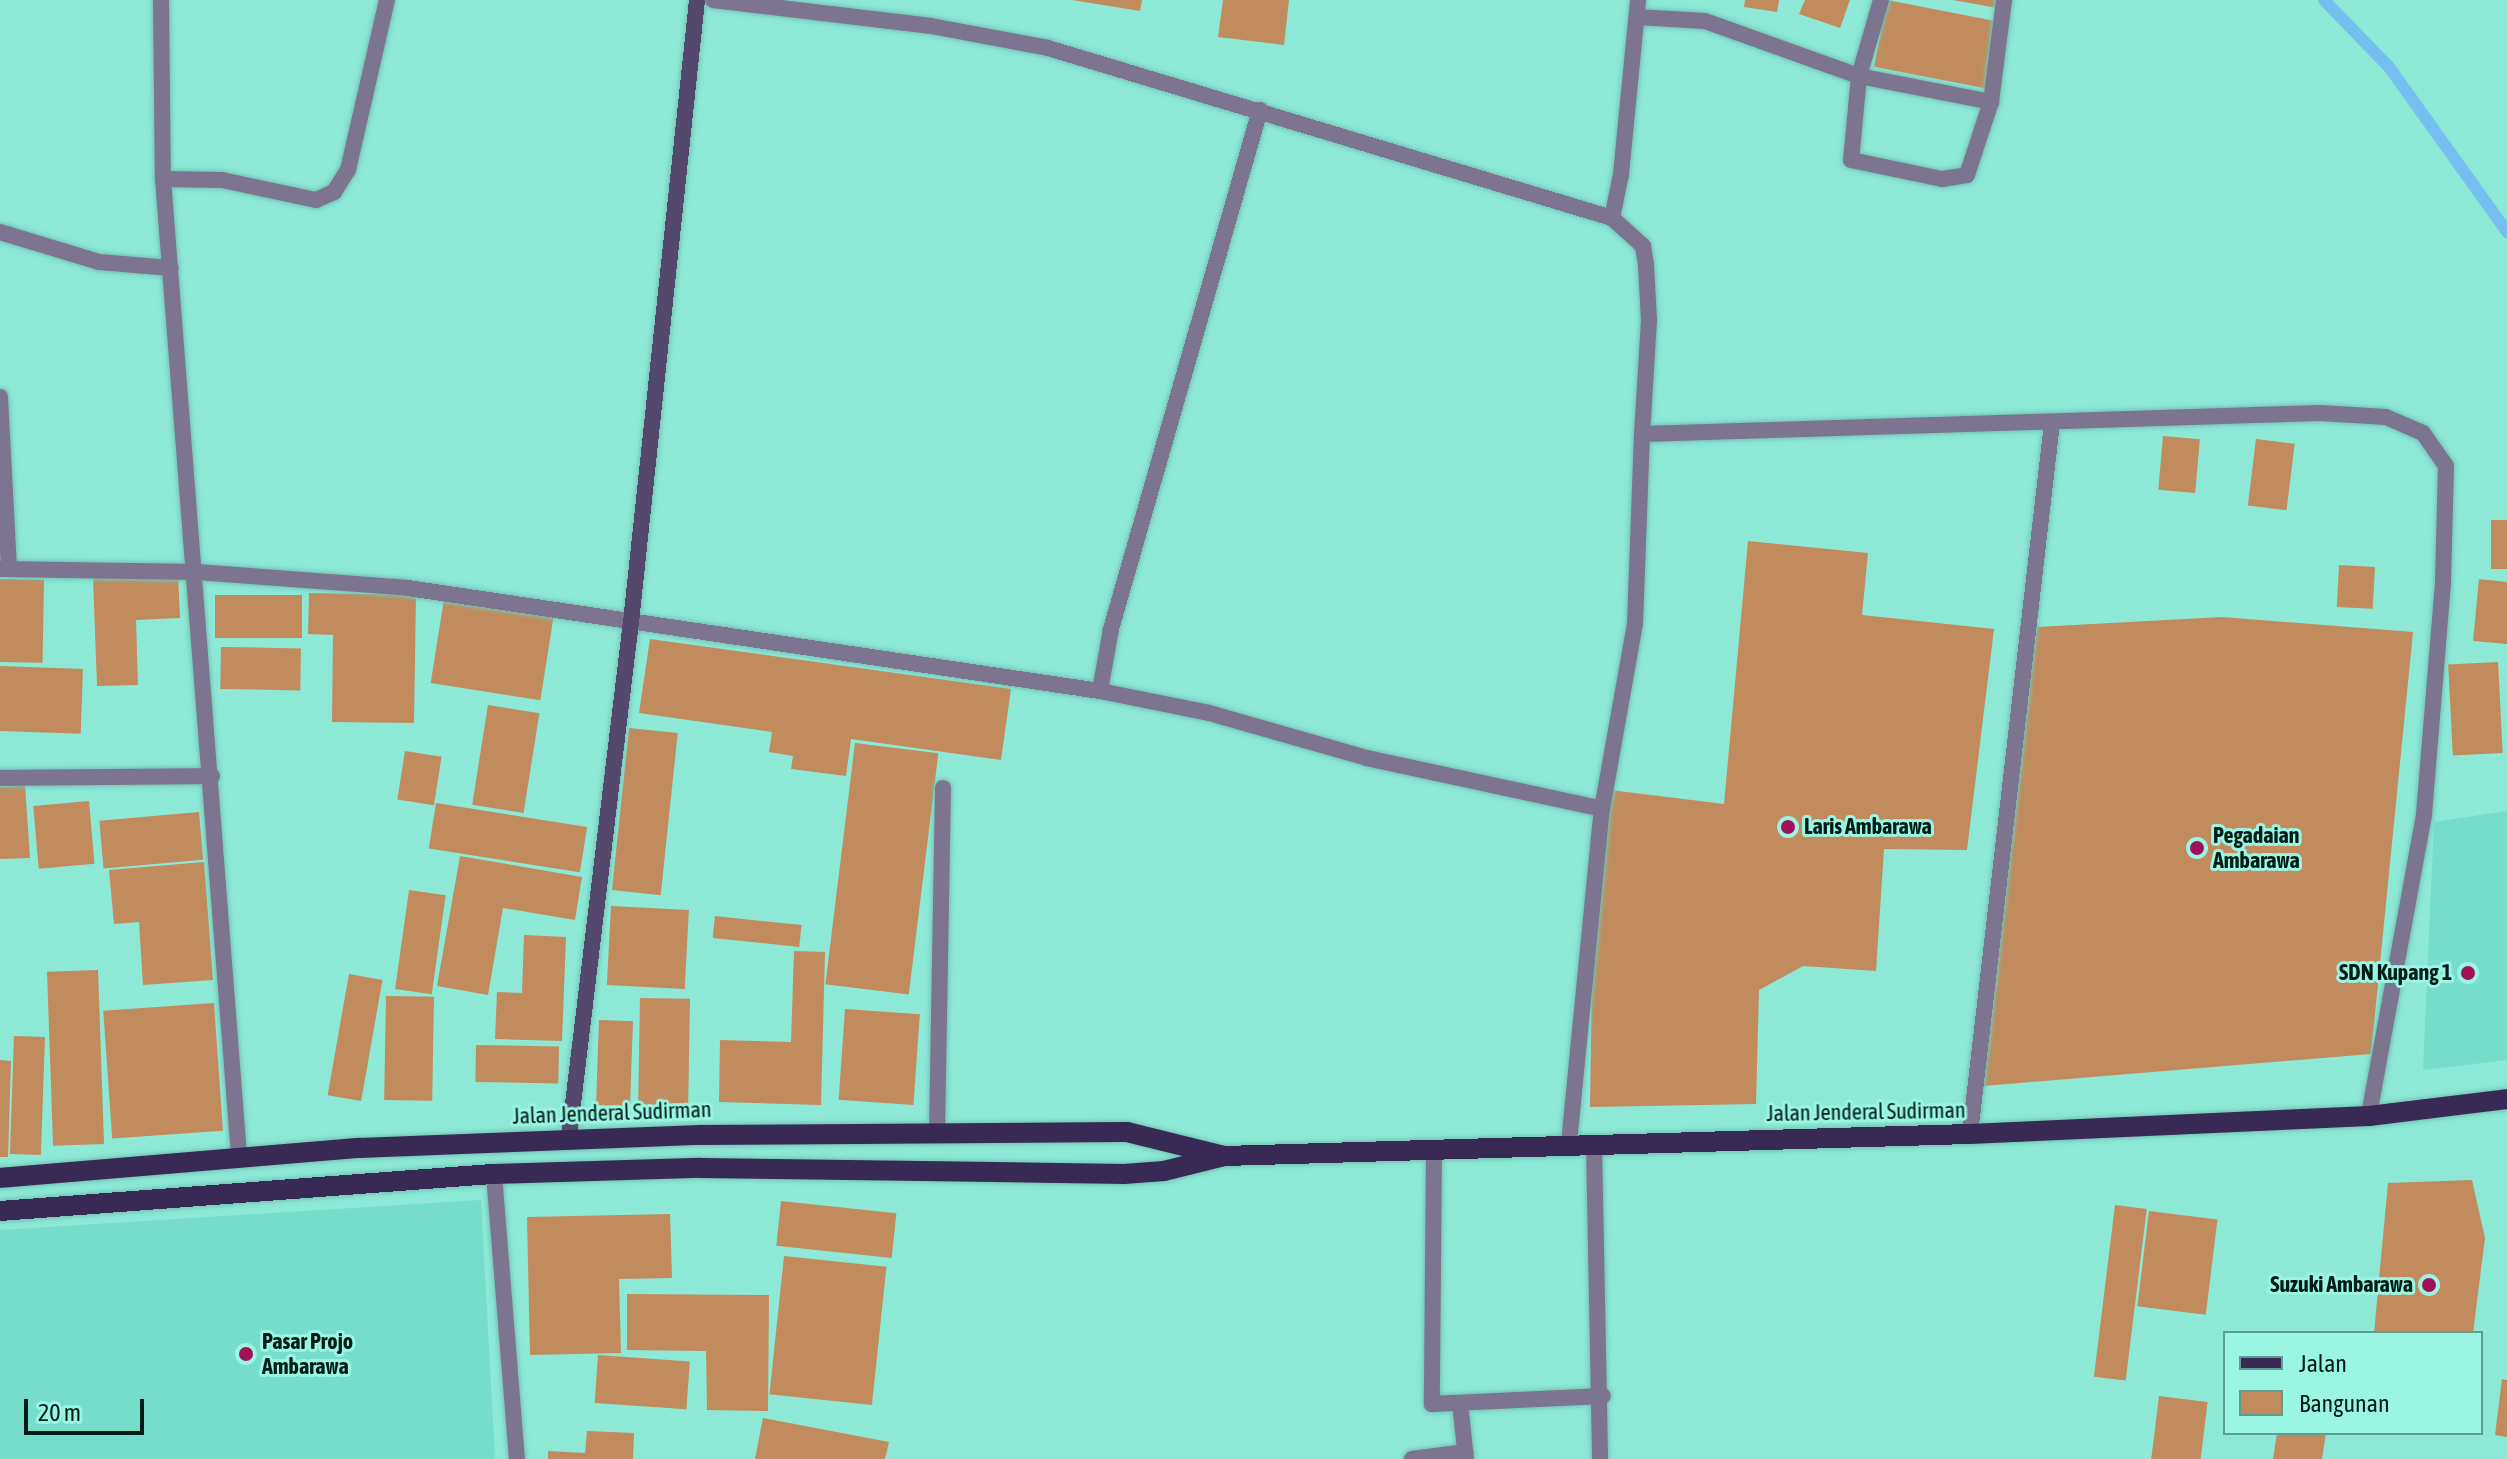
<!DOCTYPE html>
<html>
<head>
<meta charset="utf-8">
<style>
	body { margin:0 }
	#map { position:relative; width:2507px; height:1459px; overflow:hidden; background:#8de8d6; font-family:"Asap Condensed",sans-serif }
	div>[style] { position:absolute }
	.built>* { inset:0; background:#75ddc9 }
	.stream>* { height:12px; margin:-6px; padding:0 6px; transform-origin:6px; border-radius:6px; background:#77bff0 }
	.building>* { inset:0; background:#c28b5d; transform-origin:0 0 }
	.roads { filter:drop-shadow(0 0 2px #74c3b4) drop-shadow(0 0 2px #74c3b4) }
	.street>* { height:16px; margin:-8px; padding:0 8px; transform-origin:8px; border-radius:8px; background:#7d758f }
	.secondary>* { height:16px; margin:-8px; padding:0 8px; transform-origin:8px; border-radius:8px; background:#55486d }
	.primary>* { height:20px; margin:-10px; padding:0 10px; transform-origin:10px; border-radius:10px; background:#392955 }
	.dots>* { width:22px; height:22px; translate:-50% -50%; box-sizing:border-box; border:4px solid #9af5e3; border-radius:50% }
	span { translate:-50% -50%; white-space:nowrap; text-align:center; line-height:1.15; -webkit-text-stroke:6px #9af5e3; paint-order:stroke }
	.poi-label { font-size:22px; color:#001c17; font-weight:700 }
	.left { translate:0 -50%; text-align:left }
	.right { translate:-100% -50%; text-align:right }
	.street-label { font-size:22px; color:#001c17 }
	.legend { position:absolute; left:2223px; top:1331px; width:260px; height:104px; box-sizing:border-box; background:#9af5e3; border:2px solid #5c9e91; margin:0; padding:10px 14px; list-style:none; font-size:24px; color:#001c17 }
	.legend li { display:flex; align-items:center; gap:16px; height:40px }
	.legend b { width:40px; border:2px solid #5c9e91 }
	.scale { position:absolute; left:24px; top:1399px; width:120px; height:36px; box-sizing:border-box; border:4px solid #001c17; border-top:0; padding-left:10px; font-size:24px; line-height:28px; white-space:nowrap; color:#001c17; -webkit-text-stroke:6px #9af5e3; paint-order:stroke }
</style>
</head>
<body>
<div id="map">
	<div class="built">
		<div style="clip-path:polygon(2507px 811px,2507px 1060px,2423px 1070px,2434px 822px)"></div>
		<div style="clip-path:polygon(481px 1200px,495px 1459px,0 1459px,0 1230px)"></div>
	</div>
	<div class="stream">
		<div style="left:2324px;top:0;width:93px;rotate:45.9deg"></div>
		<div style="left:2389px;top:67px;width:203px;rotate:54.4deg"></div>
	</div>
	<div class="building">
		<div style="clip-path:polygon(1072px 0,1142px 0,1140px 11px)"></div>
		<div style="clip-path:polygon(1223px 0,1289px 0,1284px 45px,1218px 37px)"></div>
		<div style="clip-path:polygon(1745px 0,1779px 0,1777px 12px,1744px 7px)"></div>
		<div style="clip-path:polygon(1805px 0,1850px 0,1840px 28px,1799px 14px)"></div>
		<div style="left:1887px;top:0;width:114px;height:68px;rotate:11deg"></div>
		<div style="clip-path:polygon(1953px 0,1998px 0,1997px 8px)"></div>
		<div style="left:2163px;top:436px;width:37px;height:54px;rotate:5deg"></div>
		<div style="left:2256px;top:439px;width:39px;height:67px;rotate:7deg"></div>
		<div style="left:2491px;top:520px;width:16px;height:49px"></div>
		<div style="clip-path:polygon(1748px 541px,1868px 553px,1862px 615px,1994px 629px,1967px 850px,1884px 849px,1876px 971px,1803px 966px,1759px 990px,1756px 1104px,1590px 1107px,1592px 977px,1610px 790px,1724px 804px)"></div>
		<div style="left:2339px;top:565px;width:36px;height:42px;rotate:3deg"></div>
		<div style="clip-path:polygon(178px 575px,180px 618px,136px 620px,138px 685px,97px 686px,93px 578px)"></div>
		<div style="left:0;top:579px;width:44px;height:83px;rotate:1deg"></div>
		<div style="clip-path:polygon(2479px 579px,2507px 582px,2507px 644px,2473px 641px)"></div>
		<div style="clip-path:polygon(309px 593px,416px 595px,414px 723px,332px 722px,333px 635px,308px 634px)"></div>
		<div style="left:302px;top:595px;width:43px;height:87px;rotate:90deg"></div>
		<div style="left:444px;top:599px;width:111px;height:85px;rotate:9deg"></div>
		<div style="clip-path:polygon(2222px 617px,2413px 632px,2371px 1054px,1983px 1086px,2004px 855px,2037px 627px)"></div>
		<div style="clip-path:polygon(650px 639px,1011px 689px,1001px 760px,851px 739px,846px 776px,791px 769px,793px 756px,769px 752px,772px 732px,639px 713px)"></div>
		<div style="left:221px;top:647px;width:80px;height:42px;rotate:1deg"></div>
		<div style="left:2498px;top:662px;width:91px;height:50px;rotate:87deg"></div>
		<div style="left:0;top:666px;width:83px;height:65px;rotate:2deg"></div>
		<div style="left:488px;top:705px;width:52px;height:101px;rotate:9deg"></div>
		<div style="left:629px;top:728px;width:49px;height:163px;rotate:6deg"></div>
		<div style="left:855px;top:743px;width:84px;height:243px;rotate:7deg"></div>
		<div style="left:405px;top:751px;width:37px;height:49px;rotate:9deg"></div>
		<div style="clip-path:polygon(25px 785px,30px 858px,0 859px,0 787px)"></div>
		<div style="left:89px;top:801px;width:63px;height:56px;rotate:85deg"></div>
		<div style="left:436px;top:803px;width:153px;height:46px;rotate:9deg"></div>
		<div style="left:199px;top:812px;width:48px;height:100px;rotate:85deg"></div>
		<div style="clip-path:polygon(460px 856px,582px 877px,575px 920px,503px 908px,488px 995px,437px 986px)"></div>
		<div style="clip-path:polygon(204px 862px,213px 980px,143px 985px,139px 922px,114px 924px,109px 870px)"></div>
		<div style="left:409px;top:890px;width:37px;height:100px;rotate:8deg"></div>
		<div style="left:611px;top:906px;width:78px;height:79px;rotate:3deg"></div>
		<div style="left:715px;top:916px;width:87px;height:22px;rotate:6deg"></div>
		<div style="clip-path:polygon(524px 935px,566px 937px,562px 1041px,495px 1039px,497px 992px,522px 993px)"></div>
		<div style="clip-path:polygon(794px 951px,825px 952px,821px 1105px,719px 1102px,720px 1040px,791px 1042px)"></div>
		<div style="left:98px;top:970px;width:174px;height:51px;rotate:88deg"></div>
		<div style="left:349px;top:974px;width:34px;height:123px;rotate:10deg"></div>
		<div style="left:386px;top:996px;width:48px;height:104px;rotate:1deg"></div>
		<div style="left:640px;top:998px;width:50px;height:108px;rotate:1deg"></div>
		<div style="left:214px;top:1003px;width:128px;height:111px;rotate:86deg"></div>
		<div style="left:845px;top:1009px;width:75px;height:91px;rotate:4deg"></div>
		<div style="left:599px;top:1020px;width:34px;height:85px;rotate:2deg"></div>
		<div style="left:14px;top:1036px;width:31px;height:118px;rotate:2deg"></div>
		<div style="left:476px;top:1045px;width:83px;height:37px;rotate:1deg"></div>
		<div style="clip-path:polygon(0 1060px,11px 1061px,8px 1157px,0 1157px)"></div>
		<div style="clip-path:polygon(2472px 1180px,2485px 1238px,2473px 1333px,2374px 1333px,2388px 1183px)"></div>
		<div style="left:781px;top:1201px;width:116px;height:45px;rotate:6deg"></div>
		<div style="left:2115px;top:1205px;width:32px;height:173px;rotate:7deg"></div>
		<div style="left:2149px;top:1211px;width:69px;height:96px;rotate:7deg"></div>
		<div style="clip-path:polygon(670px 1214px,672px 1278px,619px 1279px,621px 1353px,530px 1355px,527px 1217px)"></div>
		<div style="left:784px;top:1256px;width:103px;height:139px;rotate:6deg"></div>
		<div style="clip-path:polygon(627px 1294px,769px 1295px,768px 1411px,707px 1410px,706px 1351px,627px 1350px)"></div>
		<div style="left:598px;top:1355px;width:92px;height:48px;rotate:4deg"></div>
		<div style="clip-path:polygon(2502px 1379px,2507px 1380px,2507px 1437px,2495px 1435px)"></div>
		<div style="left:2159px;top:1396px;width:49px;height:64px;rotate:7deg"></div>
		<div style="clip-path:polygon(763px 1418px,889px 1442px,885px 1459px,755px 1459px)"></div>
		<div style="clip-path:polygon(587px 1431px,634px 1433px,633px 1459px,548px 1459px,548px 1451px,585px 1453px)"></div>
		<div style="clip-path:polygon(2277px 1433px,2326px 1433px,2322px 1459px,2273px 1459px)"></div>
	</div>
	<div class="roads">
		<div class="street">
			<div style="left:161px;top:0;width:179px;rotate:89.4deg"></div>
			<div style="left:163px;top:179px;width:980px;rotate:85.55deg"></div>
			<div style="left:713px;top:0;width:220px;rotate:6.8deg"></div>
			<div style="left:931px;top:26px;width:119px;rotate:10.6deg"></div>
			<div style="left:1048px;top:48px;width:589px;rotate:16.77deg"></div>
			<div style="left:1612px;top:218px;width:42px;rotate:42.1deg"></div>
			<div style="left:1643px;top:246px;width:19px;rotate:81deg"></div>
			<div style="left:1646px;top:265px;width:55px;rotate:86.9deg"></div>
			<div style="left:1649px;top:320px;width:114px;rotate:93.5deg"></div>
			<div style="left:1881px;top:0;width:79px;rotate:106.1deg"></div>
			<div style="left:1859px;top:76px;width:84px;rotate:95.4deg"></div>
			<div style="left:1851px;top:160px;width:93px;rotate:11.8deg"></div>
			<div style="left:1942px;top:179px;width:25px;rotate:-9deg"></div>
			<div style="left:1967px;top:175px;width:77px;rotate:-71.8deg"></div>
			<div style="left:1637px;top:17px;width:68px;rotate:3.4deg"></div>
			<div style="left:1705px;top:21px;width:164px;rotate:19.7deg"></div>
			<div style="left:1859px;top:76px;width:135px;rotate:11.1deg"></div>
			<div style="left:1991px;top:102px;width:103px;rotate:-82.7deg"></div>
			<div style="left:1260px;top:110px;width:540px;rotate:106.02deg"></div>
			<div style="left:1111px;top:629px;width:63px;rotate:100.1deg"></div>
			<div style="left:1100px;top:691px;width:111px;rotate:11.4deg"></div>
			<div style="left:1209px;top:713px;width:164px;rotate:15.9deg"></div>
			<div style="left:1367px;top:758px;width:240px;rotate:12.2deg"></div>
			<div style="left:163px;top:179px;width:59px;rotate:1deg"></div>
			<div style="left:222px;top:180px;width:96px;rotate:12deg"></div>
			<div style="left:316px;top:200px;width:20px;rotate:-24deg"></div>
			<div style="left:334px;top:192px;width:26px;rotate:-58deg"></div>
			<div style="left:348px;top:170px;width:174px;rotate:-77.1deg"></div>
			<div style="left:1612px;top:218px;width:45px;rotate:-78.4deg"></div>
			<div style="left:1621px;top:174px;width:175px;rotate:-84.4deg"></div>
			<div style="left:0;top:232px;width:103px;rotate:16.9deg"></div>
			<div style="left:99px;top:262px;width:72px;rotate:4.8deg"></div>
			<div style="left:0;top:397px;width:172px;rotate:87deg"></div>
			<div style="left:0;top:569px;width:197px;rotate:0.9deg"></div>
			<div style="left:197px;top:572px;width:212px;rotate:4.3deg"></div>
			<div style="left:408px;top:588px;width:700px;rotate:8.47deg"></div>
			<div style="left:0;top:778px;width:212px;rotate:-0.5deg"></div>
			<div style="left:937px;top:1132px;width:344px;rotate:-89deg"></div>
			<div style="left:1970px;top:1134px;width:716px;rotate:-83.42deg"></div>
			<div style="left:1569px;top:1143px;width:336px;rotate:-84.4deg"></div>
			<div style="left:1602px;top:809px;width:188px;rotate:-79.9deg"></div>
			<div style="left:1635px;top:624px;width:190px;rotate:-87.9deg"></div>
			<div style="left:1642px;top:434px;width:678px;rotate:-1.77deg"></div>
			<div style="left:2320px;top:413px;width:66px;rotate:3.5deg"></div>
			<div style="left:2386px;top:417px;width:40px;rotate:23.4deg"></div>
			<div style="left:2423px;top:433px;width:40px;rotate:55.1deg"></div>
			<div style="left:2446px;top:466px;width:117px;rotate:91.5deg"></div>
			<div style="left:2443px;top:583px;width:233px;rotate:94.7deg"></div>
			<div style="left:2424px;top:815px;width:306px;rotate:100.4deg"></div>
			<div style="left:1594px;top:1143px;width:316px;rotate:88.9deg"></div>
			<div style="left:1434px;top:1150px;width:254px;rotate:90.5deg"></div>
			<div style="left:1432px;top:1404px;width:171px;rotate:-2.7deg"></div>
			<div style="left:494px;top:1174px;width:286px;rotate:85.4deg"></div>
			<div style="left:1460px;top:1403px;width:56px;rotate:83.9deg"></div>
			<div style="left:1412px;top:1459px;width:54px;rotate:-7.4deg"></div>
		</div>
		<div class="secondary">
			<div style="left:569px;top:1137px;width:519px;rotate:-83.14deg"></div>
			<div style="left:631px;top:622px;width:625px;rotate:-83.94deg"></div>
		</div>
		<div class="primary">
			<div style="left:0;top:1178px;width:360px;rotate:-4.8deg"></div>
			<div style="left:359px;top:1148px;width:342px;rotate:-2.2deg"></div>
			<div style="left:701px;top:1135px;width:426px;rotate:-0.4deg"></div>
			<div style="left:1127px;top:1132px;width:100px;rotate:13.9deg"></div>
			<div style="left:0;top:1211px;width:495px;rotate:-4.3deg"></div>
			<div style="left:494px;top:1174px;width:207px;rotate:-1.7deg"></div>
			<div style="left:701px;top:1168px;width:423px;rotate:0.8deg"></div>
			<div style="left:1124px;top:1174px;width:40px;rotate:-4.3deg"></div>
			<div style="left:1164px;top:1171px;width:62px;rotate:-14deg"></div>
			<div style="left:1224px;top:1156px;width:746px;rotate:-1.69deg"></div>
			<div style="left:1970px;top:1134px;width:399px;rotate:-2.6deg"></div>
			<div style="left:2369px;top:1116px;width:139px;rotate:-7deg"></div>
		</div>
	</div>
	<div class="dots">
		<div style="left:1788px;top:827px;background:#a21157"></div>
		<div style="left:2197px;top:848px;background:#a21157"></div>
		<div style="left:2468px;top:973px;background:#a21157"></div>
		<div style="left:2429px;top:1285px;background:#a21157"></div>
		<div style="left:246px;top:1354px;background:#a21157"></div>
	</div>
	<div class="poi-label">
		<span class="left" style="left:1804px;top:827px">Laris Ambarawa</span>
		<span class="left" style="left:2213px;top:848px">Pegadaian<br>Ambarawa</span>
		<span class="right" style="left:2452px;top:973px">SDN Kupang 1</span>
		<span class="right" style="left:2413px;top:1285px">Suzuki Ambarawa</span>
		<span class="left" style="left:262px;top:1354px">Pasar Projo<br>Ambarawa</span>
	</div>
	<div class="street-label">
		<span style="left:1866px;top:1112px;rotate:-1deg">Jalan Jenderal Sudirman</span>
		<span style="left:612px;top:1113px;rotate:-2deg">Jalan Jenderal Sudirman</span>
	</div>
	<ul class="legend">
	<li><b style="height:10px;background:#392955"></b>Jalan</li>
	<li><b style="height:22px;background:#c28b5d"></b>Bangunan</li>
	</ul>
	<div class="scale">20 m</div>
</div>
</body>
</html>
